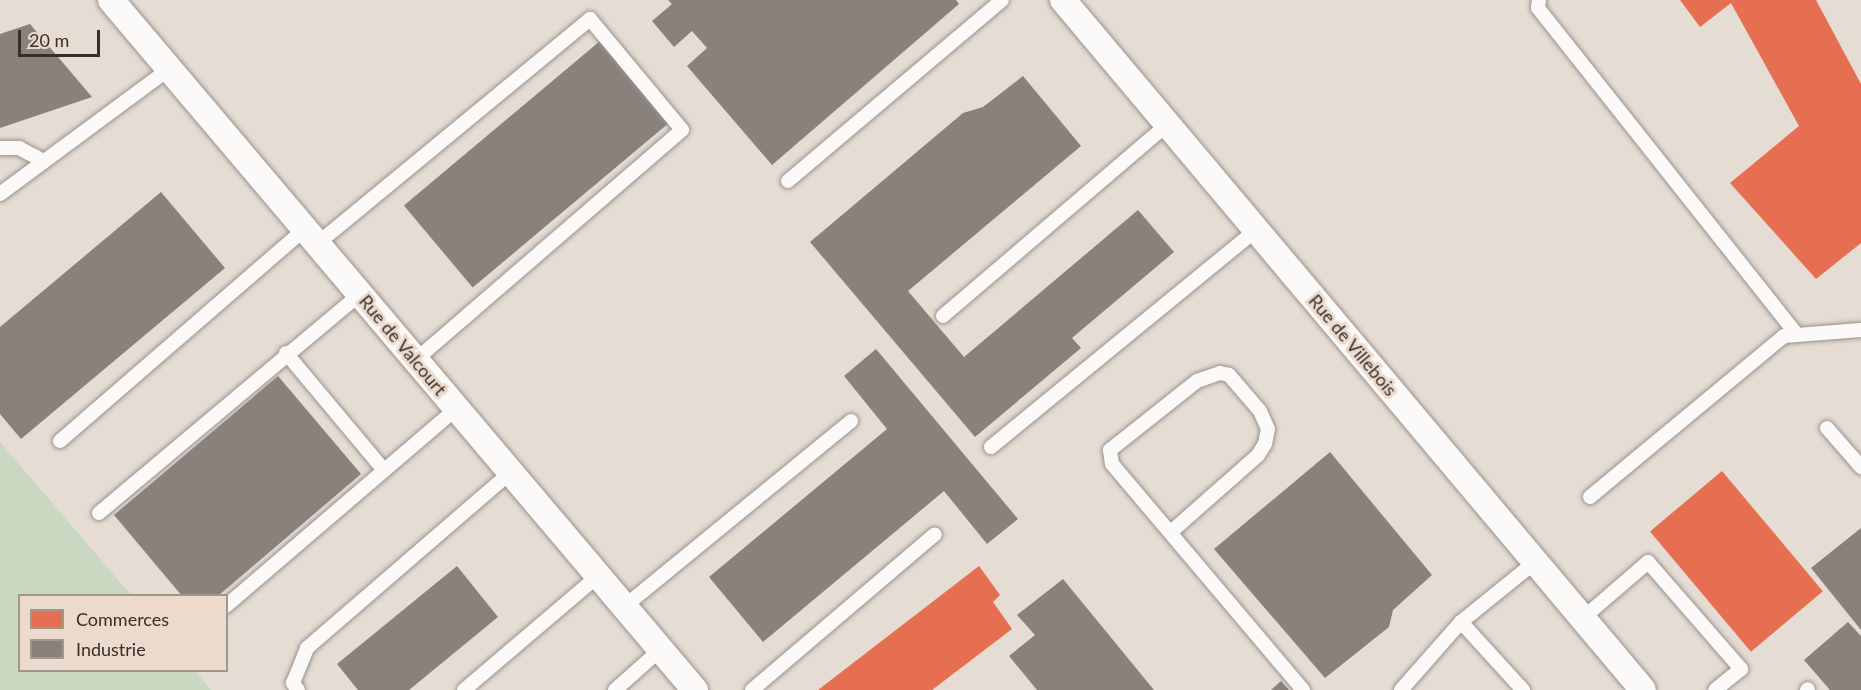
<!DOCTYPE html>
<html>
<head>
<meta charset="utf-8">
<style>
	body { margin:0 }
	#map { position:relative; width:1861px; height:690px; overflow:hidden; background:#e5dcd4; font-family:Lato,sans-serif }
	div>[style] { position:absolute }
	.green>* { inset:0; background:#cad7c1 }
	.shops>* { inset:0; background:#e76f51; transform-origin:0 0 }
	.industry>* { inset:0; background:#8a817c; transform-origin:0 0 }
	.roads { filter:drop-shadow(0 0 2px #9a938c) drop-shadow(0 0 2px #9a938c) }
	.lane>* { height:14px; margin:-7px; padding:0 7px; transform-origin:7px; border-radius:7px; background:#fbfaf9 }
	.street>* { height:26px; margin:-13px; padding:0 13px; transform-origin:13px; border-radius:13px; background:#fbfaf9 }
	span { translate:-50% -50%; white-space:nowrap; text-align:center; line-height:1.15; -webkit-text-stroke:6px #ecdbcd; paint-order:stroke }
	.street-label { font-size:18px; color:#362f2a }
	.legend { position:absolute; left:18px; top:594px; width:210px; height:78px; box-sizing:border-box; background:#ecdbcd; border:2px solid #a3968c; margin:0; padding:8px 10px; list-style:none; font-size:18px; color:#362f2a }
	.legend li { display:flex; align-items:center; gap:12px; height:30px }
	.legend b { width:30px; border:2px solid #a3968c }
	.scale { position:absolute; left:18px; top:30px; width:82px; height:27px; box-sizing:border-box; border:3px solid #362f2a; border-top:0; padding-left:8px; font-size:18px; line-height:21px; white-space:nowrap; color:#362f2a; -webkit-text-stroke:4px #ecdbcd; paint-order:stroke }
</style>
</head>
<body>
<div id="map">
	<div class="green">
		<div style="clip-path:polygon(0 442px,131px 595px,20px 596px,20px 670px,195px 671px,211px 690px,0 690px)"></div>
	</div>
	<div class="shops">
		<div style="clip-path:polygon(1680px 0,1816px 0,1861px 84px,1861px 243px,1816px 279px,1730px 183px,1799px 126px,1731px 3px,1700px 27px)"></div>
		<div style="left:1722px;top:471px;width:157px;height:94px;rotate:50deg"></div>
		<div style="clip-path:polygon(979px 566px,1000px 595px,993px 602px,1012px 629px,932px 690px,818px 690px)"></div>
	</div>
	<div class="industry">
		<div style="clip-path:polygon(668px 0,956px 0,959px 4px,772px 165px,687px 66px,707px 48px,692px 31px,674px 47px,652px 21px,672px 4px)"></div>
		<div style="clip-path:polygon(30px 24px,92px 97px,0 128px,0 34px)"></div>
		<div style="left:600px;top:41px;width:107px;height:256px;rotate:50deg"></div>
		<div style="clip-path:polygon(1023px 76px,1081px 146px,908px 291px,964px 357px,1138px 210px,1174px 252px,1072px 338px,1081px 348px,975px 437px,810px 242px,963px 113px,983px 107px)"></div>
		<div style="clip-path:polygon(161px 192px,225px 268px,21px 439px,0 414px,0 327px)"></div>
		<div style="clip-path:polygon(876px 349px,1018px 519px,987px 544px,944px 491px,763px 642px,709px 577px,887px 429px,844px 376px)"></div>
		<div style="clip-path:polygon(278px 376px,361px 474px,218px 596px,182px 596px,114px 515px)"></div>
		<div style="clip-path:polygon(1330px 452px,1432px 575px,1393px 610px,1389px 627px,1325px 678px,1214px 549px)"></div>
		<div style="clip-path:polygon(1861px 528px,1861px 630px,1811px 568px)"></div>
		<div style="clip-path:polygon(457px 566px,498px 617px,409px 690px,358px 690px,337px 664px)"></div>
		<div style="clip-path:polygon(1063px 579px,1154px 690px,1037px 690px,1009px 656px,1035px 635px,1017px 615px)"></div>
		<div style="clip-path:polygon(1848px 622px,1861px 636px,1861px 690px,1830px 690px,1804px 660px)"></div>
		<div style="clip-path:polygon(1281px 681px,1289px 690px,1271px 690px)"></div>
	</div>
	<div class="roads">
		<div class="lane">
			<div style="left:1539px;top:0;width:8px;rotate:97deg"></div>
			<div style="left:1538px;top:8px;width:417px;rotate:51.6deg"></div>
			<div style="left:0;top:148px;width:19px"></div>
			<div style="left:19px;top:148px;width:26px;rotate:28deg"></div>
			<div style="left:788px;top:181px;width:280px;rotate:-40.2deg"></div>
			<div style="left:0;top:194px;width:210px;rotate:-36.5deg"></div>
			<div style="left:317px;top:244px;width:354px;rotate:-39.5deg"></div>
			<div style="left:590px;top:19px;width:144px;rotate:50.3deg"></div>
			<div style="left:682px;top:130px;width:352px;rotate:139.2deg"></div>
			<div style="left:943px;top:316px;width:296px;rotate:-40.5deg"></div>
			<div style="left:286px;top:353px;width:153px;rotate:50.1deg"></div>
			<div style="left:1827px;top:428px;width:52px;rotate:48.9deg"></div>
			<div style="left:60px;top:441px;width:324px;rotate:-40.9deg"></div>
			<div style="left:991px;top:447px;width:343px;rotate:-39.3deg"></div>
			<div style="left:1590px;top:497px;width:252px;rotate:-39.7deg"></div>
			<div style="left:1784px;top:336px;width:77px;rotate:-4.5deg"></div>
			<div style="left:99px;top:513px;width:341px;rotate:-40deg"></div>
			<div style="left:1171px;top:532px;width:116px;rotate:-41.5deg"></div>
			<div style="left:1258px;top:455px;width:13px;rotate:-58deg"></div>
			<div style="left:1265px;top:444px;width:15px;rotate:-79deg"></div>
			<div style="left:1268px;top:429px;width:20px;rotate:-114deg"></div>
			<div style="left:1260px;top:411px;width:48px;rotate:-130.7deg"></div>
			<div style="left:1229px;top:375px;width:9px;rotate:-167deg"></div>
			<div style="left:1220px;top:373px;width:24px;rotate:161deg"></div>
			<div style="left:1197px;top:381px;width:111px;rotate:141.6deg"></div>
			<div style="left:1110px;top:450px;width:14px;rotate:82deg"></div>
			<div style="left:1112px;top:464px;width:296px;rotate:49.8deg"></div>
			<div style="left:226px;top:606px;width:304px;rotate:-40.6deg"></div>
			<div style="left:625px;top:606px;width:292px;rotate:-39.3deg"></div>
			<div style="left:1583px;top:618px;width:86px;rotate:-40.7deg"></div>
			<div style="left:1648px;top:562px;width:142px;rotate:49deg"></div>
			<div style="left:1741px;top:669px;width:33px;rotate:141deg"></div>
			<div style="left:1461px;top:622px;width:92px;rotate:47.6deg"></div>
			<div style="left:298px;top:690px;width:9px;rotate:-126deg"></div>
			<div style="left:293px;top:683px;width:38px;rotate:-68deg"></div>
			<div style="left:307px;top:648px;width:269px;rotate:-40.8deg"></div>
			<div style="left:464px;top:690px;width:176px;rotate:-40.4deg"></div>
			<div style="left:615px;top:690px;width:62px;rotate:-41.7deg"></div>
			<div style="left:752px;top:690px;width:240px;rotate:-40.4deg"></div>
			<div style="left:1401px;top:690px;width:91px;rotate:-48.6deg"></div>
			<div style="left:1461px;top:622px;width:95px;rotate:-39deg"></div>
			<div style="left:1807px;top:690px;width:1px;rotate:-45deg"></div>
		</div>
		<div class="street">
			<div style="left:111px;top:0;width:904px;rotate:49.76deg"></div>
			<div style="left:1063px;top:0;width:901px;rotate:49.95deg"></div>
		</div>
	</div>
	<div class="street-label">
		<span style="left:403px;top:345px;rotate:50deg">Rue de Valcourt</span>
		<span style="left:1353px;top:345px;rotate:50deg">Rue de Villebois</span>
	</div>
	<ul class="legend">
	<li><b style="height:16px;background:#e76f51"></b>Commerces</li>
	<li><b style="height:16px;background:#8a817c"></b>Industrie</li>
	</ul>
	<div class="scale">20 m</div>
</div>
</body>
</html>
